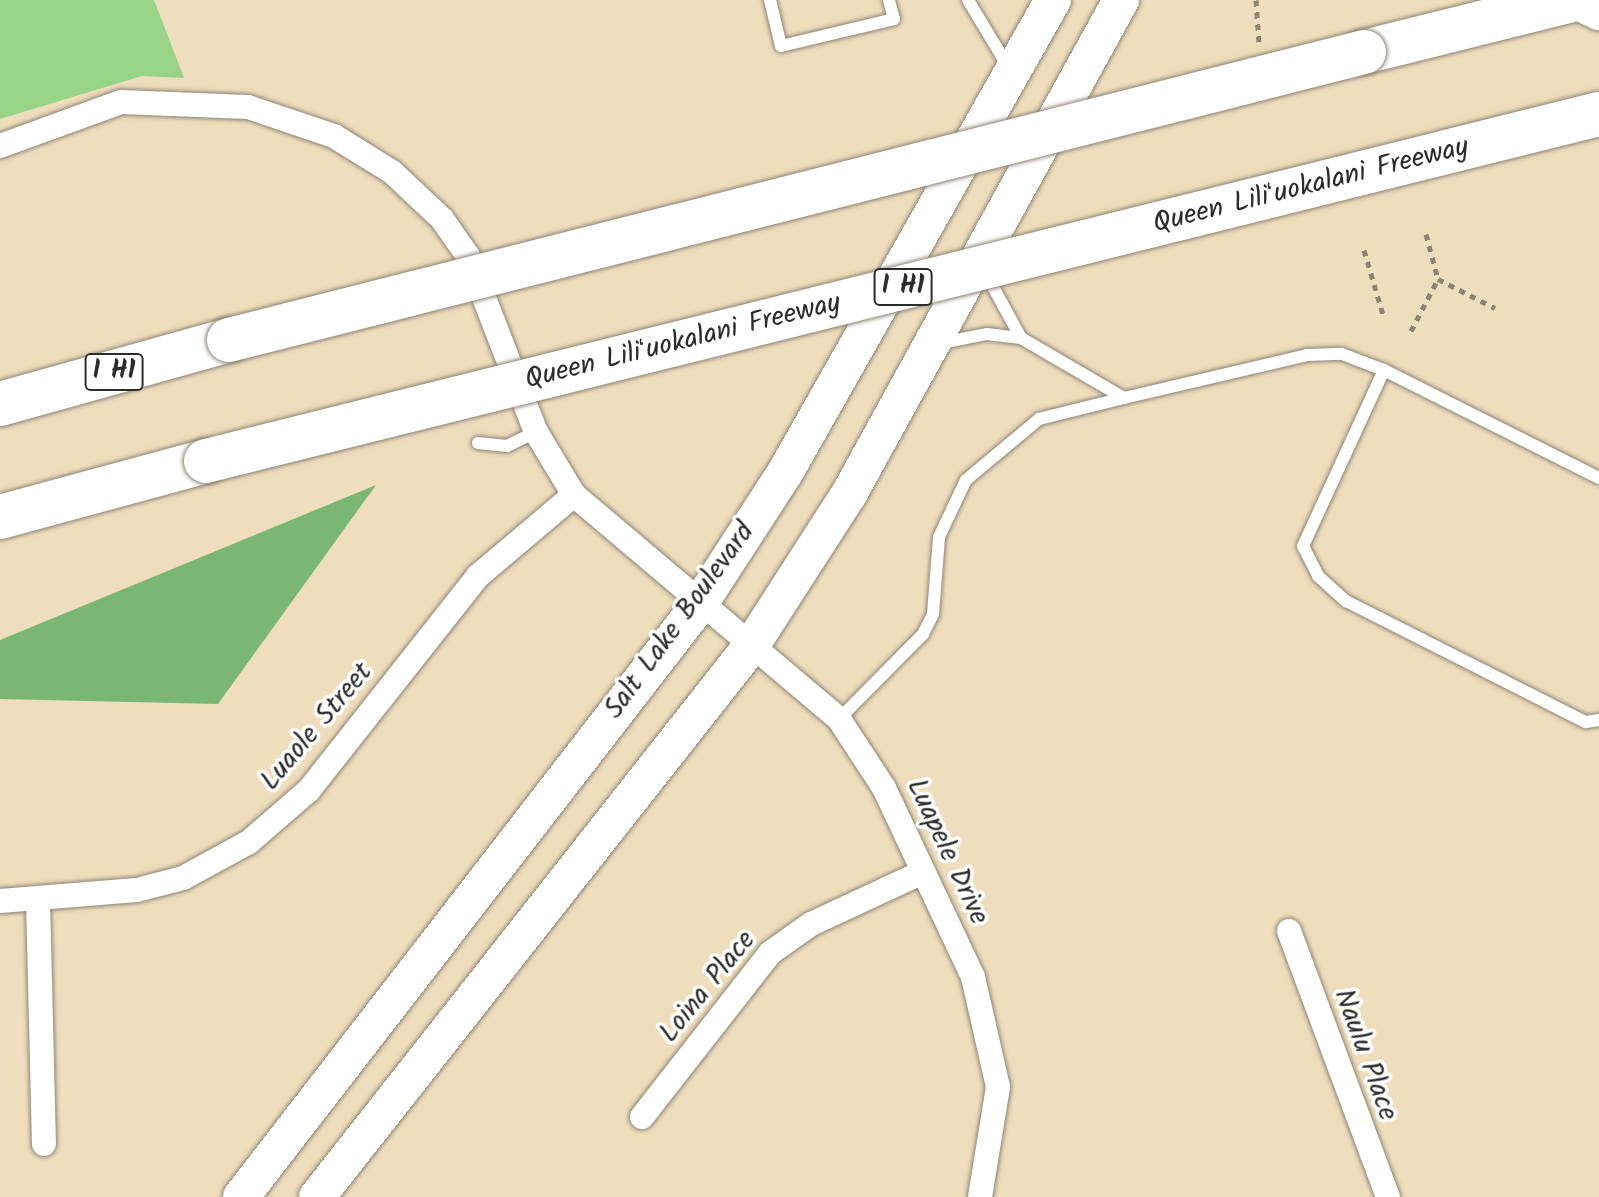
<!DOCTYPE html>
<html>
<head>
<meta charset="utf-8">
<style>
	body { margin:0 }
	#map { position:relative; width:1599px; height:1197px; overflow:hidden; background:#efdebd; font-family:Kalam,sans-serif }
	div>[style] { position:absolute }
	.green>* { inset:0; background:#98d488 }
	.forest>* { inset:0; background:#7ab674 }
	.path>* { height:5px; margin-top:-2.5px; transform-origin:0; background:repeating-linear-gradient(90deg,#8d8474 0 6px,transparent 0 12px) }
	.roads { filter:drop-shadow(0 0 2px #8d8474) drop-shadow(0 0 2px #8d8474) }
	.lane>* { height:12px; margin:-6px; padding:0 6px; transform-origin:6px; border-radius:6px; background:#fff }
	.street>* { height:24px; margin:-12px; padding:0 12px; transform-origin:12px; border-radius:12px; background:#fff }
	.secondary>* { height:36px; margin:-18px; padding:0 18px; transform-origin:18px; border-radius:18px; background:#fff }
	.highway>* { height:44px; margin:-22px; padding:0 22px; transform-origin:22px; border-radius:22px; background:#fff }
	.bridges { filter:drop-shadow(0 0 2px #8d8474) drop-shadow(0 0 2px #8d8474) }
	.highway-bridge>* { height:44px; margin:-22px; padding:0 22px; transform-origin:22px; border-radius:22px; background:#fff }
	span { translate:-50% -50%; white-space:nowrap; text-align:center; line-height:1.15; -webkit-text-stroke:7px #fff; paint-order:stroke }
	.shield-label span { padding:2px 6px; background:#fff; border:2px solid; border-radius:6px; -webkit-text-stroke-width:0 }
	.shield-label { font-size:26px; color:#2b2b2b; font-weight:700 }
	.street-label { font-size:28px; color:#2b2b2b }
</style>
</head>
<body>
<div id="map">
	<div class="green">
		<div style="clip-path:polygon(0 0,154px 0,184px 78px,142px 76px,0 119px)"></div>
	</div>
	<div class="forest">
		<div style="clip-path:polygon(376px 485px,218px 704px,0 699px,0 640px)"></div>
	</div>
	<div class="path">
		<div style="left:1256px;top:0;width:43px;rotate:86deg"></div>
		<div style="left:1426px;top:234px;width:47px;rotate:75.1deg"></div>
		<div style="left:1364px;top:250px;width:71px;rotate:73.6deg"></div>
		<div style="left:1411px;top:331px;width:59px;rotate:-62.6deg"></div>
		<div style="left:1438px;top:279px;width:64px;rotate:27deg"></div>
	</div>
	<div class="roads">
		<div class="lane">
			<div style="left:770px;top:0;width:47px;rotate:76.6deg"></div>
			<div style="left:781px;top:46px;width:116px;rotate:-13.4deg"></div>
			<div style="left:894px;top:19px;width:20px;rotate:-105deg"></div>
			<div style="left:968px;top:0;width:76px;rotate:59deg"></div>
			<div style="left:986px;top:274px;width:73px;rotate:61.3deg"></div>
			<div style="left:1021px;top:338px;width:119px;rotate:30.2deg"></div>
			<div style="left:1124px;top:398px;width:188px;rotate:-13.2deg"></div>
			<div style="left:1307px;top:355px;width:35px;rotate:-2deg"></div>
			<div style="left:1342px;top:354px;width:45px;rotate:20.9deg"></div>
			<div style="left:1384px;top:370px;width:194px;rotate:114.7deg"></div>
			<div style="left:1303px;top:546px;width:34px;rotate:63deg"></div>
			<div style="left:1318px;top:576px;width:38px;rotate:42deg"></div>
			<div style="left:1346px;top:601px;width:269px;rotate:26.8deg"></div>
			<div style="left:1586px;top:722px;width:13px;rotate:-9deg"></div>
			<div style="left:941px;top:343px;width:47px;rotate:-11.1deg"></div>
			<div style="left:987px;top:334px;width:34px;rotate:7deg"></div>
			<div style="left:1384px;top:370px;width:241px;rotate:26.7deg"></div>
			<div style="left:478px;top:443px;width:29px;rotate:6deg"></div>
			<div style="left:507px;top:446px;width:32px;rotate:-26deg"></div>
			<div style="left:839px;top:719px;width:120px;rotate:-45.3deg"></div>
			<div style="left:923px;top:634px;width:22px;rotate:-63deg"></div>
			<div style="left:933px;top:614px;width:77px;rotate:-85.5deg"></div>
			<div style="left:939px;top:537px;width:63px;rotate:-64.7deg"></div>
			<div style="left:966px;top:480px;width:95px;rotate:-39.9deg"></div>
			<div style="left:1039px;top:419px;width:88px;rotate:-13.9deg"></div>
		</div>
		<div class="street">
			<div style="left:0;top:146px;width:129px;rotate:-20deg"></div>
			<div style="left:121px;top:102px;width:127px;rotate:2.3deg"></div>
			<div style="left:248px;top:107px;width:91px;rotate:18.6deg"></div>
			<div style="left:334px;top:136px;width:68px;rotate:31.8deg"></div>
			<div style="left:392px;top:172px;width:69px;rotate:43.2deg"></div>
			<div style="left:442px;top:219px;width:45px;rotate:54.9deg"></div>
			<div style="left:468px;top:256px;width:189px;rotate:68.9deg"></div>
			<div style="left:536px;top:432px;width:74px;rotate:58.9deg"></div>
			<div style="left:574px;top:495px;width:347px;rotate:40.2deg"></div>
			<div style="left:839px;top:719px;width:82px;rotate:56.9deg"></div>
			<div style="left:884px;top:788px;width:209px;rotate:64.8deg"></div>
			<div style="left:973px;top:977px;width:113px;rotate:77.2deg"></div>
			<div style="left:998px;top:1087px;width:111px;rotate:99.3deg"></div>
			<div style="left:38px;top:900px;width:244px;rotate:88.6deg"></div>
			<div style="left:0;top:901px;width:137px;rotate:-4.6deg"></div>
			<div style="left:137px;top:890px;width:48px;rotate:-14.6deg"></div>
			<div style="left:183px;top:878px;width:75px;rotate:-28.6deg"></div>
			<div style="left:249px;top:842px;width:79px;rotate:-40.9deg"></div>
			<div style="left:309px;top:790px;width:273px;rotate:-51.7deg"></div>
			<div style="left:478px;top:576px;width:126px;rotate:-40.2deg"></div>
			<div style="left:1289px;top:931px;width:284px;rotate:69.6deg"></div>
			<div style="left:642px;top:1117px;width:208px;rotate:-52deg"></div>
			<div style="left:770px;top:953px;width:50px;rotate:-35.3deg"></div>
			<div style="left:811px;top:924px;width:123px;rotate:-24.9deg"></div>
		</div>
		<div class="secondary">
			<div style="left:1574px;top:0;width:28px;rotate:26deg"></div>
			<div style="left:241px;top:1197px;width:748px;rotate:-52.27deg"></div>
			<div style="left:699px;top:605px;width:160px;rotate:-57deg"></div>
			<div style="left:786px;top:471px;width:541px;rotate:-60.45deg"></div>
			<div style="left:317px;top:1197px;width:701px;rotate:-51.77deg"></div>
			<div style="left:751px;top:646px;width:181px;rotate:-57.2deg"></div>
			<div style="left:849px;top:494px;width:564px;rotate:-61.16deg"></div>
		</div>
		<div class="highway">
			<div style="left:1364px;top:52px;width:214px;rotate:-14deg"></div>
			<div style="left:0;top:404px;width:238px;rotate:-15.6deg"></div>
			<div style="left:0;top:517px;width:213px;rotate:-15.2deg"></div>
		</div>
	</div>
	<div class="bridges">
		<div class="highway-bridge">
			<div style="left:229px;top:340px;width:1171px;rotate:-14.24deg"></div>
			<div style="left:206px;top:461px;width:1436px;rotate:-13.99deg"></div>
		</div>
	</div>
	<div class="shield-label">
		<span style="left:903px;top:287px">I H1</span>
		<span style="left:114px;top:372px">I H1</span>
	</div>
	<div class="street-label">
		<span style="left:1311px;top:186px;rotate:-14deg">Queen Liliʻuokalani Freeway</span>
		<span style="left:683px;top:342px;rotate:-14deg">Queen Liliʻuokalani Freeway</span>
		<span style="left:680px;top:621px;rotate:-54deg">Salt Lake Boulevard</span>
		<span style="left:317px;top:727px;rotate:-50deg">Luaole Street</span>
		<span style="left:947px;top:852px;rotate:65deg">Luapele Drive</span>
		<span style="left:708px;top:987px;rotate:-51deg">Loina Place</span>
		<span style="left:1365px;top:1055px;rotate:70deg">Naulu Place</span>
	</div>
</div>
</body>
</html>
